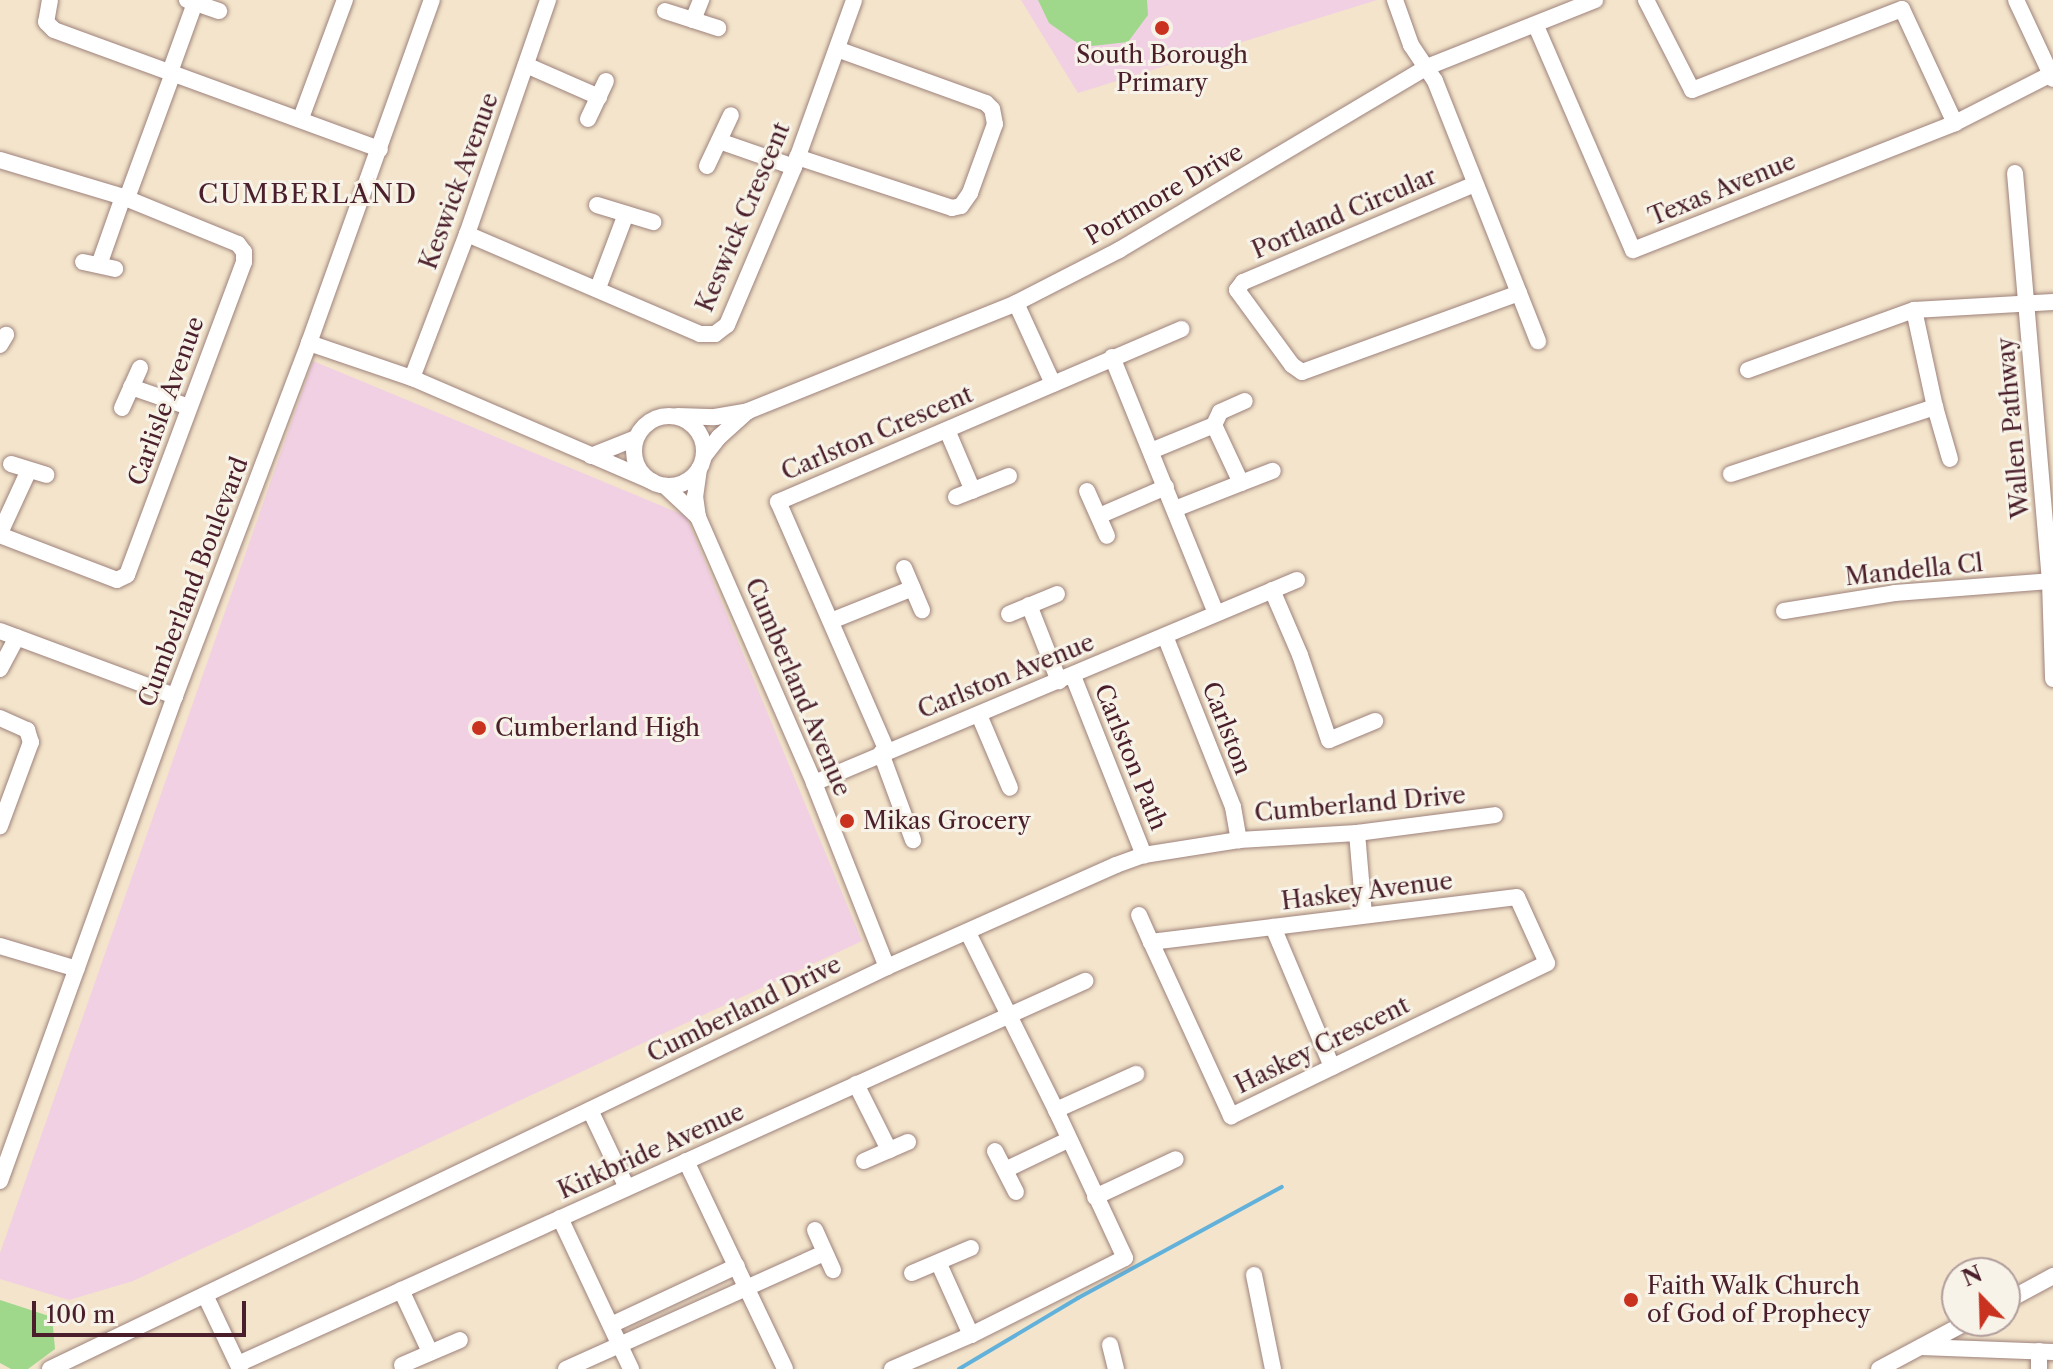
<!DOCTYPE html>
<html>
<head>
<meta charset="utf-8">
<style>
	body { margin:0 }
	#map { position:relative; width:2053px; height:1369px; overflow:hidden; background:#f3e4cb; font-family:"Libre Caslon Text",serif }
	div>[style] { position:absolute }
	.built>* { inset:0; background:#f1d0e3 }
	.green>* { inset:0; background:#9fd88b }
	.stream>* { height:4px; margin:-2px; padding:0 2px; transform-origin:2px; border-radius:2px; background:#61b1db }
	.roads { filter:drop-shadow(0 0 2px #9e827b) drop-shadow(0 0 2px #9e827b) }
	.minor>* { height:16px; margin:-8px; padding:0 8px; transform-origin:8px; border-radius:8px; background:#fff }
	.minor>.ring { margin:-8px; padding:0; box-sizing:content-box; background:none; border:16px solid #fff; border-radius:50% }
	.dots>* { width:22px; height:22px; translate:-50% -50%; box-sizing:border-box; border:4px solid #f7f3e8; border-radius:50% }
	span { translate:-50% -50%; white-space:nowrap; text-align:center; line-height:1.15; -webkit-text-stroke:6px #f7f3e8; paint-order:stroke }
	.poi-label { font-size:24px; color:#4a1f2b }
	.left { translate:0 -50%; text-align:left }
	.street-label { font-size:24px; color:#4a1f2b }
	.neighbourhood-label { font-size:26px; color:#4a1f2b; letter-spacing:2px }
	.north { position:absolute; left:1941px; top:1257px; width:80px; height:80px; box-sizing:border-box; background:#f7f3e8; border:2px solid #b29e9c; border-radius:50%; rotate:337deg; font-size:22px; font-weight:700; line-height:32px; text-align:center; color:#4a1f2b }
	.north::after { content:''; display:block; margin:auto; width:28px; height:36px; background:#c8321e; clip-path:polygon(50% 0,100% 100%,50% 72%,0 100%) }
	.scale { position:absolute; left:32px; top:1301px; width:214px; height:36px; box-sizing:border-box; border:4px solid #4a1f2b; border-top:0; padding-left:10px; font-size:24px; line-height:28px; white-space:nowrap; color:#4a1f2b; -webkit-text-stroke:6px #f7f3e8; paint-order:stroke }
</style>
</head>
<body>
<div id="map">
	<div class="built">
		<div style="clip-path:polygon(1021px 0,1377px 0,1078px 93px)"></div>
		<div style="clip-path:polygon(313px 361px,686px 516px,862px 941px,133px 1281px,69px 1300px,0 1279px,0 1253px)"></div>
	</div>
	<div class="green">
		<div style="clip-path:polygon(1038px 0,1147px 0,1148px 15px,1128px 42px,1083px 47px,1049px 23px)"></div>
		<div style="clip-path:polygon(0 1300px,52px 1317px,55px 1349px,28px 1369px,11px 1369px,0 1363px)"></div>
	</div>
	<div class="stream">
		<div style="left:959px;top:1369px;width:139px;rotate:-30.8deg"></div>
		<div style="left:1078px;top:1298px;width:232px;rotate:-28.6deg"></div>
	</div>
	<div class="roads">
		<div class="minor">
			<div style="left:50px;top:0;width:22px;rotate:100deg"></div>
			<div style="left:46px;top:22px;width:11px;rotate:45deg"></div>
			<div style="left:54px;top:30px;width:347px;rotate:20.1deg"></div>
			<div style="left:187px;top:0;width:34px;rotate:19deg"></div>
			<div style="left:1395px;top:0;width:48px;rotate:70.4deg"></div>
			<div style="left:1411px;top:45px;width:43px;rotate:56.3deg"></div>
			<div style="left:1435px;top:81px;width:280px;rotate:68.4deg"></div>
			<div style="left:1646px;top:0;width:101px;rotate:62.9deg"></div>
			<div style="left:1692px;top:90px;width:225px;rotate:-21.1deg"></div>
			<div style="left:1902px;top:9px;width:126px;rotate:65.1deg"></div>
			<div style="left:2016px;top:0;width:87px;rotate:64.9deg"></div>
			<div style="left:665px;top:11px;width:56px;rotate:17.8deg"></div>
			<div style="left:693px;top:20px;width:22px;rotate:-68deg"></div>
			<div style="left:1536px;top:26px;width:244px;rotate:66.6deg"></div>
			<div style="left:1633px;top:250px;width:346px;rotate:-21.5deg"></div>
			<div style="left:1955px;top:123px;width:108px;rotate:-27deg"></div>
			<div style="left:526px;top:65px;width:80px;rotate:23.7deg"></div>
			<div style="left:170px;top:72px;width:73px;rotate:-70.1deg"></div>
			<div style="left:301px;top:118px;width:126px;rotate:-69.6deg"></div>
			<div style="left:588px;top:119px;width:42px;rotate:-64.7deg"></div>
			<div style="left:719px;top:141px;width:79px;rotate:19.1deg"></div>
			<div style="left:797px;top:157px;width:163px;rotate:18.2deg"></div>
			<div style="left:952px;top:208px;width:9px;rotate:-13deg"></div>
			<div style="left:961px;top:206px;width:16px;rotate:-55deg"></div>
			<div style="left:970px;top:193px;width:73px;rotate:-70.1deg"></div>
			<div style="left:995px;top:124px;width:15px;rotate:-101deg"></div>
			<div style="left:992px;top:109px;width:8px;rotate:-135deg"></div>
			<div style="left:986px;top:103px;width:158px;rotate:-160.1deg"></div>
			<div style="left:0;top:160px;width:128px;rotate:16.7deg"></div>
			<div style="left:123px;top:197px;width:124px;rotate:22.2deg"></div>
			<div style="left:238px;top:244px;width:10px;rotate:53deg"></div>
			<div style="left:244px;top:252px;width:10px;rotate:90deg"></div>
			<div style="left:244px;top:262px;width:334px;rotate:110.5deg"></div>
			<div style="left:127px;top:575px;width:11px;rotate:153deg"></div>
			<div style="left:117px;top:580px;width:125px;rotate:-159deg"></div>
			<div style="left:707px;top:166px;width:56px;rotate:-64.8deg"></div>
			<div style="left:2015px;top:173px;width:409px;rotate:85.1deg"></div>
			<div style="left:2050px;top:581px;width:98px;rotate:88.2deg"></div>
			<div style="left:1475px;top:184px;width:252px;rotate:157.1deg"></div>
			<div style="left:1243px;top:282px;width:10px;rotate:127deg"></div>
			<div style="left:1237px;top:290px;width:93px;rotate:53.7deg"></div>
			<div style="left:1292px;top:365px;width:12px;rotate:35deg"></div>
			<div style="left:1302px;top:372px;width:231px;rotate:-20deg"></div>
			<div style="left:127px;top:198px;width:133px;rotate:-69.8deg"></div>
			<div style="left:597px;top:205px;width:59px;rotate:16.9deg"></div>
			<div style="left:467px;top:234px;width:254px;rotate:23.2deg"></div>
			<div style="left:700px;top:334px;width:15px"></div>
			<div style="left:715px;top:334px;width:15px;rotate:-37deg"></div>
			<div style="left:727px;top:325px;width:172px;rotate:-67deg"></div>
			<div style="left:794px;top:167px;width:177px;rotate:-70.2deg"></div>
			<div style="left:83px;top:262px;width:33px;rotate:12deg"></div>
			<div style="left:99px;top:265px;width:72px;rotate:-70.6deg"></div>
			<div style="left:598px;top:288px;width:79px;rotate:-69.3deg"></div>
			<div style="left:1016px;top:303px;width:89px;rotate:65.4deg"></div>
			<div style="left:1914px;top:310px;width:99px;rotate:77.8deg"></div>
			<div style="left:1935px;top:407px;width:54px;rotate:73.9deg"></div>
			<div style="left:309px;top:343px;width:109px;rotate:18.8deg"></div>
			<div style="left:412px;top:378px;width:262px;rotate:23.3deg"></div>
			<div style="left:0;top:345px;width:12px;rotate:-59deg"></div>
			<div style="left:1112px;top:357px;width:274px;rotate:67.9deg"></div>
			<div style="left:1748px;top:370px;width:177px;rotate:-19.9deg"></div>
			<div style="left:1914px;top:310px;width:139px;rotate:-3.3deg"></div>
			<div style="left:412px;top:378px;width:154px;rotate:-69.1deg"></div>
			<div style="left:467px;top:234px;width:248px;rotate:-70.9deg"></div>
			<div style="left:131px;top:387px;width:61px;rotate:19deg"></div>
			<div style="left:122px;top:408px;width:44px;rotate:-65.8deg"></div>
			<div class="ring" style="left:634px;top:416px;width:54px;height:54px"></div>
			<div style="left:678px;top:416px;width:37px;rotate:2deg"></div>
			<div style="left:715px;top:417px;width:34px;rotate:-10deg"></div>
			<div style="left:748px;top:411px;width:289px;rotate:-21.9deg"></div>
			<div style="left:1016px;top:303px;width:116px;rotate:-27.2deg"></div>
			<div style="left:1119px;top:250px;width:358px;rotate:-30.7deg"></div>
			<div style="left:1427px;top:67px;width:181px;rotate:-21.7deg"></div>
			<div style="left:1214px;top:425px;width:14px;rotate:-65deg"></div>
			<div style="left:1220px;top:412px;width:27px;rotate:-24deg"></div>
			<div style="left:947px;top:430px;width:66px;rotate:66.9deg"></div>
			<div style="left:1151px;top:451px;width:68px;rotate:-22.4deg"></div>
			<div style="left:1214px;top:425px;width:64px;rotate:65deg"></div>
			<div style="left:1241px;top:483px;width:71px;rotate:158.5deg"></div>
			<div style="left:591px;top:456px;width:48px;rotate:-21.8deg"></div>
			<div style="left:704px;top:456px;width:24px;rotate:-52deg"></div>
			<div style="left:719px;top:437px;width:38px;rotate:-42deg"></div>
			<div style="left:11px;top:464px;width:37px;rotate:17deg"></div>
			<div style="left:699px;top:469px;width:27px;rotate:98deg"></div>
			<div style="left:695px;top:496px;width:21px;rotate:82deg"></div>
			<div style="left:698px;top:517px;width:290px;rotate:66.4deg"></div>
			<div style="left:814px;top:783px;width:198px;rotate:68.4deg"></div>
			<div style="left:1731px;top:474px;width:215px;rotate:-18.2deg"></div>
			<div style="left:1241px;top:483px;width:34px;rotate:-21deg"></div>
			<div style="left:665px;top:486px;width:45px;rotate:43.2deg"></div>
			<div style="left:1087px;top:491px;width:49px;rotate:66deg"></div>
			<div style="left:956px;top:497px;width:57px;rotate:-21.6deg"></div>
			<div style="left:1099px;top:516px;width:73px;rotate:-23.4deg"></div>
			<div style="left:0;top:533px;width:69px;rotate:-65.3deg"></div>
			<div style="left:904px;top:568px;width:46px;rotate:66.8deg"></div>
			<div style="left:1272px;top:590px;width:71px;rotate:66.7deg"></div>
			<div style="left:1300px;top:655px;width:90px;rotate:71.2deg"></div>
			<div style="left:1329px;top:740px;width:50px;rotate:-22.4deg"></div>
			<div style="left:1029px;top:605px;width:82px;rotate:68.5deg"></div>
			<div style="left:1784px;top:611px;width:112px;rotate:-9.2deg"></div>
			<div style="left:1895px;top:593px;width:155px;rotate:-4.4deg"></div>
			<div style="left:1009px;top:614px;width:52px;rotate:-22.6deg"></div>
			<div style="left:831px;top:621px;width:88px;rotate:-21.9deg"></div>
			<div style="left:0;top:631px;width:187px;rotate:20.4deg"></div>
			<div style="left:1165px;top:636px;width:184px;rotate:68.3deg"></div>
			<div style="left:1233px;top:807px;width:34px;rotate:80deg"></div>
			<div style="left:0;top:669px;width:36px;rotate:-62deg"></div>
			<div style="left:1073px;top:676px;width:193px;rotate:68.4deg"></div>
			<div style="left:979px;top:715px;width:79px;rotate:67deg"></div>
			<div style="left:0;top:718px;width:30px;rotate:24deg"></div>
			<div style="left:27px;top:730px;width:13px;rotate:72deg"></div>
			<div style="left:31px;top:742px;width:90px;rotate:110.3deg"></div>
			<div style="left:887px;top:751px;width:272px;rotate:-113.6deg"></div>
			<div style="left:778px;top:502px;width:439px;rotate:-23.2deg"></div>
			<div style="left:881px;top:753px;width:93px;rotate:69.8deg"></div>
			<div style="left:814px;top:783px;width:524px;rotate:-22.8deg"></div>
			<div style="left:1357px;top:833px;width:82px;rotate:85.1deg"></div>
			<div style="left:1139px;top:915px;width:30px;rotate:66deg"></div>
			<div style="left:1151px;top:942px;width:192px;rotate:65.3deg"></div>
			<div style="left:1231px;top:1116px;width:351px;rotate:-25.8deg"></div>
			<div style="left:1547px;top:963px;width:72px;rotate:-114.4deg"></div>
			<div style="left:1517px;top:897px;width:369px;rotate:173deg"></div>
			<div style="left:1273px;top:927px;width:152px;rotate:67.1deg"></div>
			<div style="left:0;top:946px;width:80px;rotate:16.6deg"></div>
			<div style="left:856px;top:1084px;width:74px;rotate:63.4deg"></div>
			<div style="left:590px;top:1110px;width:86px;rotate:64.6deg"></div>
			<div style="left:1056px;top:1110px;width:88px;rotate:-24.2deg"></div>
			<div style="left:995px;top:1151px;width:46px;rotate:62.9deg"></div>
			<div style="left:686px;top:1161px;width:230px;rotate:64.5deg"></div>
			<div style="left:864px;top:1161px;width:48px;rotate:-23.4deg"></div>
			<div style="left:1005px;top:1170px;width:70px;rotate:-25.5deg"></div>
			<div style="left:0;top:1181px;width:516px;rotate:-70.16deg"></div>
			<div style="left:175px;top:696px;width:378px;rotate:-69.2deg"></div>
			<div style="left:309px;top:343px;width:364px;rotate:-70.3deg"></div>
			<div style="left:1095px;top:1197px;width:89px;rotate:-25.1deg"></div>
			<div style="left:560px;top:1218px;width:167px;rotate:64.8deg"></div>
			<div style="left:815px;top:1230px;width:44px;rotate:65.8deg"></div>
			<div style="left:939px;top:1264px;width:78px;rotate:65.7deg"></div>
			<div style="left:912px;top:1273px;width:64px;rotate:-23deg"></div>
			<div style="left:1254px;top:1275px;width:96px;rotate:78.6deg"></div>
			<div style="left:401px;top:1290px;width:68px;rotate:64.9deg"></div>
			<div style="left:205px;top:1295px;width:82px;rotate:64.7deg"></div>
			<div style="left:2005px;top:1302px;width:55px;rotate:-28.4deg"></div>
			<div style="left:611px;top:1325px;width:139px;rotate:-25.1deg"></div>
			<div style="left:1110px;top:1345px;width:25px;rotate:76deg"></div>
			<div style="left:1921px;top:1347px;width:132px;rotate:2.2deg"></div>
			<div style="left:238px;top:1364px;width:930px;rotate:-24.33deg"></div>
			<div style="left:402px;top:1365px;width:63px;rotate:-23.3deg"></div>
			<div style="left:50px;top:1369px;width:929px;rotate:-25.65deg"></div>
			<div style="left:887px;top:967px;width:251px;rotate:-24deg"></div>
			<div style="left:1116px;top:865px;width:30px;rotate:-20deg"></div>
			<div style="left:1144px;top:855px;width:96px;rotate:-9deg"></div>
			<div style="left:1239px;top:840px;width:118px;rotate:-3.4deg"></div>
			<div style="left:1357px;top:833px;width:139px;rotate:-7.4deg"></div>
			<div style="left:566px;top:1369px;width:283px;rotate:-24.2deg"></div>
			<div style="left:892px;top:1369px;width:86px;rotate:-23.3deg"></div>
			<div style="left:971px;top:1335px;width:172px;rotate:-26.6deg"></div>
			<div style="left:1125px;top:1258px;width:163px;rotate:-115deg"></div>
			<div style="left:1056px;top:1110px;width:198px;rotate:-116.4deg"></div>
			<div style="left:1879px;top:1369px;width:102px;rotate:-28.1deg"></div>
			<div style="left:2039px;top:1369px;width:18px;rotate:-90deg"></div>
		</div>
	</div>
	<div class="dots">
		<div style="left:1162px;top:28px;background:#c8321e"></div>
		<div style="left:479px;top:728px;background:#c8321e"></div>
		<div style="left:847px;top:821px;background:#c8321e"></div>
		<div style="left:1631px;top:1300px;background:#c8321e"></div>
	</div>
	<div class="poi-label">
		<span style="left:1162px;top:69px">South Borough<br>Primary</span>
		<span class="left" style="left:495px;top:728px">Cumberland High</span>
		<span class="left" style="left:863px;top:821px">Mikas Grocery</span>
		<span class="left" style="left:1647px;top:1300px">Faith Walk Church<br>of God of Prophecy</span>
	</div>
	<div class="street-label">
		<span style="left:459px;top:181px;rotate:-70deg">Keswick Avenue</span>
		<span style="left:1722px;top:189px;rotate:-22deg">Texas Avenue</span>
		<span style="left:1164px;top:194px;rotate:-30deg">Portmore Drive</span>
		<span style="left:1344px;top:213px;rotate:-23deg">Portland Circular</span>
		<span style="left:743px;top:217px;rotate:-67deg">Keswick Crescent</span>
		<span style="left:166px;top:401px;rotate:-70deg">Carlisle Avenue</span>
		<span style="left:2013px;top:428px;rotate:-95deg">Wallen Pathway</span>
		<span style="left:877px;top:433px;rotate:-23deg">Carlston Crescent</span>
		<span style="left:1914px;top:570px;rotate:-6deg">Mandella Cl</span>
		<span style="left:193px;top:582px;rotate:-69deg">Cumberland Boulevard</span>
		<span style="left:1006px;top:676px;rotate:-22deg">Carlston Avenue</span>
		<span style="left:798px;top:687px;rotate:67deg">Cumberland Avenue</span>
		<span style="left:1227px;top:728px;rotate:69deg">Carlston</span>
		<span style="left:1131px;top:757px;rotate:68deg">Carlston Path</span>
		<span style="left:1360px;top:804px;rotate:-5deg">Cumberland Drive</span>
		<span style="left:1367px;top:891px;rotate:-7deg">Haskey Avenue</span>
		<span style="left:744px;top:1009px;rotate:-26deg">Cumberland Drive</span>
		<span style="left:1322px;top:1045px;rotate:-26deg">Haskey Crescent</span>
		<span style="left:651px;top:1151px;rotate:-24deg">Kirkbride Avenue</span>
	</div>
	<div class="neighbourhood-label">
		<span style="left:308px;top:195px">CUMBERLAND</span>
	</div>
	<div class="north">N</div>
	<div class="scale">100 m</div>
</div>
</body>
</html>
